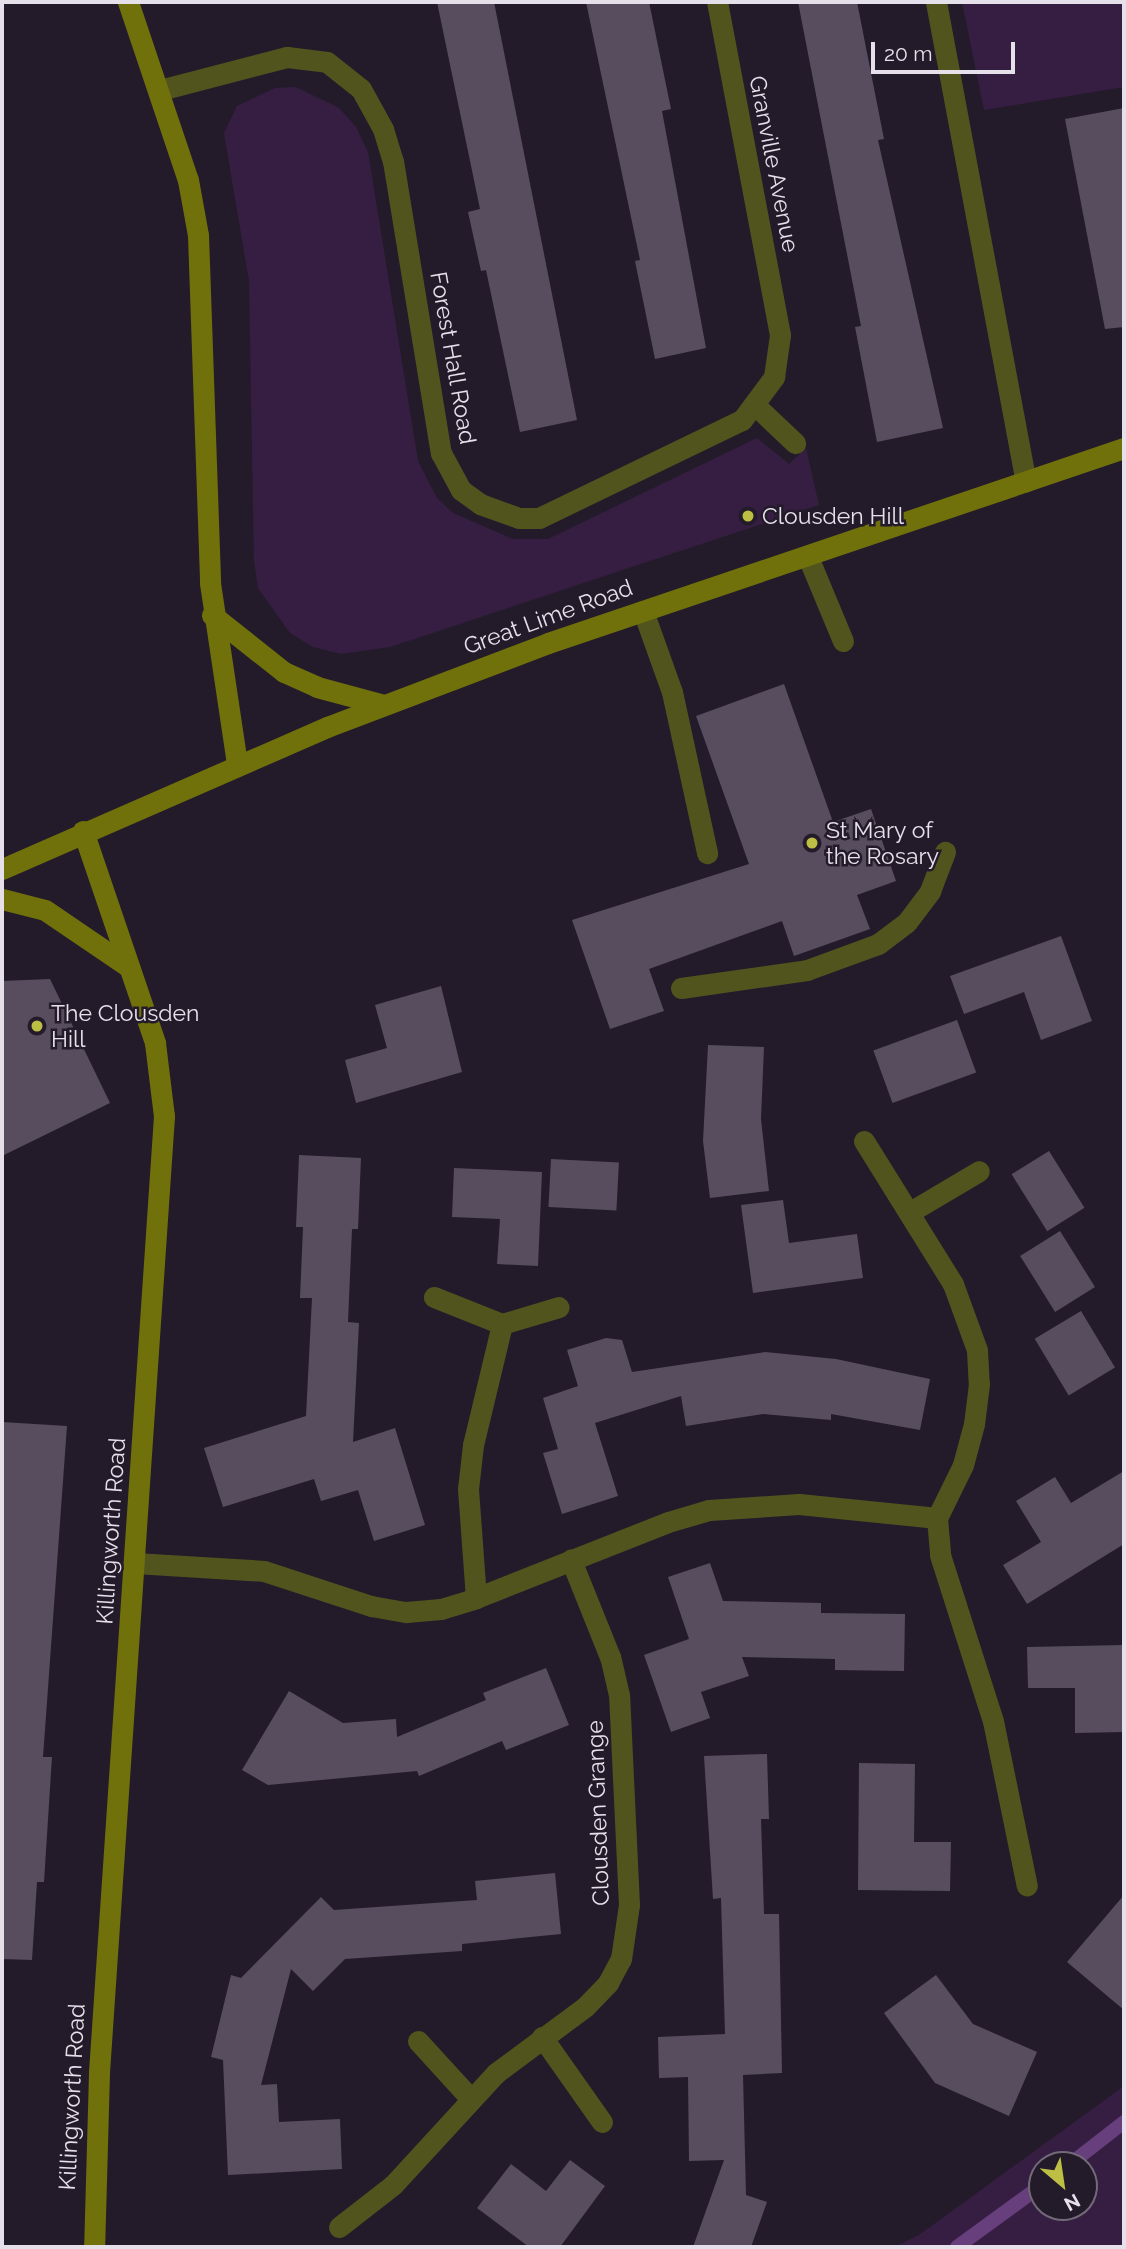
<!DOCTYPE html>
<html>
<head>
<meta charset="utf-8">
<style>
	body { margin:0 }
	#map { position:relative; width:1126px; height:2249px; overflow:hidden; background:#241b2a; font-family:Raleway,sans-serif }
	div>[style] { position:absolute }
	.green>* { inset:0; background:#361e43 }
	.stream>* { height:14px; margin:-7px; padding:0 7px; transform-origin:7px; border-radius:7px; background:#673f7c }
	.building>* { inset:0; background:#574d5e; transform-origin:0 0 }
	.service>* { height:21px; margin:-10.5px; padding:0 10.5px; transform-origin:10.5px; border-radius:10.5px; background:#52541e }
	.minor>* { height:21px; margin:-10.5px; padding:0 10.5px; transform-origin:10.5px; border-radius:10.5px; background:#52541e }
	.secondary>* { height:21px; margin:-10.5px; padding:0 10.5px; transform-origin:10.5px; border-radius:10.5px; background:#70710b }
	.dots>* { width:19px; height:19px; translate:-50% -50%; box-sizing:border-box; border:4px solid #241b2a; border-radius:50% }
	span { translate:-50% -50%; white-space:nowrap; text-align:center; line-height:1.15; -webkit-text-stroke:5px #241b2a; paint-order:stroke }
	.street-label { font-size:23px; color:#e6e0eb }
	.poi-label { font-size:23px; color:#e6e0eb }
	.left { translate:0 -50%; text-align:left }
	.frame { position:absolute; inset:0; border:4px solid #e6e0eb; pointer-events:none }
	.north { position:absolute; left:1028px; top:2151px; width:70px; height:70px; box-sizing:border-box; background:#241b2a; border:2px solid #726a77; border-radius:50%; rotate:151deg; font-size:19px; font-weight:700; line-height:28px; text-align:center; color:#e6e0eb }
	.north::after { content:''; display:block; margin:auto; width:24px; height:32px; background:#bcbf44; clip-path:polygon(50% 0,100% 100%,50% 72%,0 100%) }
	.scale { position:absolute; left:871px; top:42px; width:144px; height:32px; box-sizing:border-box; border:4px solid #e6e0eb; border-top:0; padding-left:9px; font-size:21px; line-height:24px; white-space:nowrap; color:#e6e0eb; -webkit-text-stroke:5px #241b2a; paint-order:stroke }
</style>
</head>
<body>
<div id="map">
	<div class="green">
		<div style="clip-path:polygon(962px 2px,1124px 2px,1124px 87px,984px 110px)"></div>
		<div style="clip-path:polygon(296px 87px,339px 108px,356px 127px,368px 152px,418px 461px,437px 498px,453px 513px,513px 539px,548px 539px,757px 438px,789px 464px,806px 448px,819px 505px,390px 647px,341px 654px,313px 647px,290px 633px,258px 588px,254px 561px,249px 281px,224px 133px,237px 106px,275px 88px)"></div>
		<div style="clip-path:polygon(evenodd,1124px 2086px,1124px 2247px,894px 2247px,919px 2235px,1124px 2086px,1042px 2165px,1084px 2165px,1084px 2207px,1042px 2207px,1042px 2165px)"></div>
	</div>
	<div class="stream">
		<div style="left:1069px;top:2165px;width:70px;rotate:-38deg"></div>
		<div style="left:957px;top:2247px;width:105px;rotate:-36.1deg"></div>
	</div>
	<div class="building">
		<div style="clip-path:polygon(437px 2px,494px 2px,577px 420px,520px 432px,486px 270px,481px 271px,468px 212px,480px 209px)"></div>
		<div style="clip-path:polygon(586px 2px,649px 2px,671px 109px,662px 111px,706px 348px,655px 359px,635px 261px,640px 260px)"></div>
		<div style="clip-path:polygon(798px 2px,857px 2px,884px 139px,878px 140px,943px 428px,877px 442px,855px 327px,861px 326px)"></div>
		<div style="clip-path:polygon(1124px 108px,1124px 327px,1105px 329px,1065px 119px)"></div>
		<div style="clip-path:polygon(784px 684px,833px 822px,871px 809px,896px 881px,857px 895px,870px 929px,794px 956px,782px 921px,649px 969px,664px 1011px,610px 1029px,572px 920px,749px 864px,696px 716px)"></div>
		<div style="clip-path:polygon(1061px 936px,1092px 1021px,1041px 1040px,1024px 992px,964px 1014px,950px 976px)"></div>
		<div style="clip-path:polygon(50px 979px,110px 1103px,2px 1156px,2px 981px)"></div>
		<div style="clip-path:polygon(441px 986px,462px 1072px,356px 1103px,345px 1060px,387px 1048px,375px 1005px)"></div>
		<div style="left:957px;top:1020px;width:56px;height:89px;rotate:70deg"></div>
		<div style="clip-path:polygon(708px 1045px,764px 1047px,761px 1119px,769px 1191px,710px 1198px,703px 1141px)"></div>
		<div style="left:1049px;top:1151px;width:67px;height:44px;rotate:58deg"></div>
		<div style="clip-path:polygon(299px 1155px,361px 1158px,358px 1229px,352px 1229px,348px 1322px,359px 1323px,353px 1442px,395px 1428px,425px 1525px,374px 1541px,358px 1490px,321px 1501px,314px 1479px,223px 1507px,204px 1448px,306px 1416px,312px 1298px,300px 1298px,303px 1227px,296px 1227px)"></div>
		<div style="left:551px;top:1159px;width:68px;height:48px;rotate:3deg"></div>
		<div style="clip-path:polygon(454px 1168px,542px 1172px,538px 1266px,497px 1264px,500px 1219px,452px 1217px)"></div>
		<div style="clip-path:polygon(783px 1200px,789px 1243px,857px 1234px,863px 1278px,753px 1293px,741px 1205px)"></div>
		<div style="left:1060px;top:1231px;width:66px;height:47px;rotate:58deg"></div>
		<div style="left:1081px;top:1311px;width:66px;height:54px;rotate:59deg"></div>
		<div style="clip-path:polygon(606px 1338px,622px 1340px,632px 1372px,765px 1352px,836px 1359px,930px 1379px,920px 1430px,831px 1414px,831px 1420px,763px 1414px,686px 1426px,681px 1396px,595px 1423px,618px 1496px,562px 1514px,543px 1453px,558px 1449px,543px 1398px,578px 1386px,567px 1350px)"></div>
		<div style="clip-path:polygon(2px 1422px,67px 1426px,43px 1757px,52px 1757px,44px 1882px,37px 1882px,32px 1960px,2px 1959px)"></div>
		<div style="clip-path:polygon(1124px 1471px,1124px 1544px,1027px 1604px,1003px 1565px,1041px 1542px,1016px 1501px,1055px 1477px,1071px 1503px)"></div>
		<div style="clip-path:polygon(710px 1563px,723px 1601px,821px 1603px,821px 1613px,905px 1614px,904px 1671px,835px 1670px,835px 1659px,742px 1657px,749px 1676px,701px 1692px,710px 1718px,671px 1732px,644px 1655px,689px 1639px,668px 1577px)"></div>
		<div style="clip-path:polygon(1124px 1645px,1124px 1732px,1075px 1733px,1075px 1688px,1028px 1688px,1027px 1647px)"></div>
		<div style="clip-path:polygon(546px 1668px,569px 1725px,506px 1750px,502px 1741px,419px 1776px,417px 1771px,268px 1785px,242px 1770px,289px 1691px,343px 1723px,396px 1719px,397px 1737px,486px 1700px,483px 1693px)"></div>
		<div style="clip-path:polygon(767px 1754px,769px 1819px,761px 1819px,764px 1914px,779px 1914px,782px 2073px,743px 2075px,746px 2195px,767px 2202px,751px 2247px,693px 2247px,724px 2160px,689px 2161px,688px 2077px,659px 2078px,658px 2037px,725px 2034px,721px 1898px,713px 1899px,704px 1756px)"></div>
		<div style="clip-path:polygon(859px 1763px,915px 1764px,914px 1842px,951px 1842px,950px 1891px,858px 1890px)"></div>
		<div style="clip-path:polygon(555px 1873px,561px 1934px,462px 1944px,462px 1951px,345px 1959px,313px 1991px,291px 1969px,261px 2085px,277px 2084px,279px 2122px,340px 2119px,342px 2169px,228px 2175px,223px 2060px,211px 2057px,231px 1975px,241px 1978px,321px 1897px,334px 1910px,477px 1900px,475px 1881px)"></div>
		<div style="clip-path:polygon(1124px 1895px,1124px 2010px,1067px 1962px)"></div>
		<div style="clip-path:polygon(936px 1975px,973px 2024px,1037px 2052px,1009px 2116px,935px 2083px,884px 2013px)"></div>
		<div style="clip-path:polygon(570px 2160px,605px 2186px,560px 2247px,529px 2247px,477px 2208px,511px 2164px,546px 2191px)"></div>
	</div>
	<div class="service">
		<div style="left:936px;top:2px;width:488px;rotate:79.4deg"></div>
		<div style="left:808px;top:557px;width:91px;rotate:67.4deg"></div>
		<div style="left:643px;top:611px;width:86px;rotate:70.3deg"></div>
		<div style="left:672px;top:692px;width:165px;rotate:77.7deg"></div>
		<div style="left:681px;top:988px;width:127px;rotate:-8.1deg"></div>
		<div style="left:807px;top:970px;width:76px;rotate:-20.1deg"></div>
		<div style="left:878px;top:944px;width:36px;rotate:-37deg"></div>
		<div style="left:907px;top:922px;width:39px;rotate:-53deg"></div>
		<div style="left:930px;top:891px;width:42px;rotate:-69deg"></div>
	</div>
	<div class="minor">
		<div style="left:160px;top:90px;width:131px;rotate:-14.6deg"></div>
		<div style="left:287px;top:57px;width:40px;rotate:7.1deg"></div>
		<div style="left:327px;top:62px;width:43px;rotate:38.5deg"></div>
		<div style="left:361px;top:89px;width:46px;rotate:61.2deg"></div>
		<div style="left:383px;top:129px;width:34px;rotate:73deg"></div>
		<div style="left:393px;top:161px;width:296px;rotate:80.7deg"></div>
		<div style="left:441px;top:453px;width:42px;rotate:61.6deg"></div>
		<div style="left:461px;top:490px;width:24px;rotate:36deg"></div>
		<div style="left:480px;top:504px;width:41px;rotate:19.7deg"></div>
		<div style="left:519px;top:518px;width:20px"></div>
		<div style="left:539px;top:518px;width:225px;rotate:-25.8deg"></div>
		<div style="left:742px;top:420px;width:54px;rotate:-53.3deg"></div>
		<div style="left:774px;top:377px;width:42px;rotate:-81.9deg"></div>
		<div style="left:780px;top:335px;width:339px;rotate:-100.7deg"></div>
		<div style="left:756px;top:406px;width:54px;rotate:43.5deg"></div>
		<div style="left:864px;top:1141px;width:168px;rotate:58.1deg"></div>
		<div style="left:953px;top:1284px;width:70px;rotate:70deg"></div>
		<div style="left:977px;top:1350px;width:34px;rotate:87deg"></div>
		<div style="left:979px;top:1384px;width:40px;rotate:97.1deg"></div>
		<div style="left:974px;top:1424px;width:42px;rotate:105deg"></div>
		<div style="left:963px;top:1465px;width:59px;rotate:116.1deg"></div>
		<div style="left:937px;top:1518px;width:37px;rotate:85deg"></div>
		<div style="left:940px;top:1555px;width:174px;rotate:72.3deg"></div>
		<div style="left:993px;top:1721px;width:168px;rotate:78.4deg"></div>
		<div style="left:910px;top:1212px;width:80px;rotate:-30.7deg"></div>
		<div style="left:434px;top:1297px;width:73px;rotate:21.7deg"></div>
		<div style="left:502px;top:1324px;width:59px;rotate:-16.6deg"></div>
		<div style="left:135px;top:1563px;width:129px;rotate:3.5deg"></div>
		<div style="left:264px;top:1571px;width:113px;rotate:18.1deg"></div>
		<div style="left:371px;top:1606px;width:36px;rotate:10deg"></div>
		<div style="left:406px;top:1612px;width:35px;rotate:-5deg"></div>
		<div style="left:441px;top:1609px;width:37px;rotate:-17deg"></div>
		<div style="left:476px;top:1598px;width:206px;rotate:-21.6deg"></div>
		<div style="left:668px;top:1522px;width:43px;rotate:-16.3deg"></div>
		<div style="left:709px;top:1510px;width:90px;rotate:-3.8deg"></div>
		<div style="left:799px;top:1504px;width:139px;rotate:5.8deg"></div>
		<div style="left:476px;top:1598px;width:109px;rotate:-94.2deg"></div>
		<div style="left:468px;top:1489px;width:44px;rotate:-83.5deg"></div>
		<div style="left:473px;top:1445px;width:124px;rotate:-76.5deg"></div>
		<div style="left:542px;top:2037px;width:104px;rotate:54.8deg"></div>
		<div style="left:418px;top:2041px;width:77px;rotate:47.6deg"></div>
		<div style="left:339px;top:2227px;width:68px;rotate:-37.9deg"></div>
		<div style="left:393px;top:2185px;width:152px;rotate:-47.4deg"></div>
		<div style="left:496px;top:2073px;width:111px;rotate:-36.6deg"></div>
		<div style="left:585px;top:2007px;width:33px;rotate:-46deg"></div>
		<div style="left:608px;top:1983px;width:27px;rotate:-62deg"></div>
		<div style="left:621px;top:1959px;width:55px;rotate:-81.6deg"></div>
		<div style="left:629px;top:1905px;width:210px;rotate:-92.7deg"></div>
		<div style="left:619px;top:1695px;width:39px;rotate:-103deg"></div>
		<div style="left:610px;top:1657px;width:105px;rotate:-111.9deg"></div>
	</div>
	<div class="secondary">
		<div style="left:128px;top:2px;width:188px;rotate:71.4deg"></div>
		<div style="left:188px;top:180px;width:56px;rotate:79.7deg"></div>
		<div style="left:198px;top:235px;width:348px;rotate:88deg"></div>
		<div style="left:210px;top:583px;width:183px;rotate:81.5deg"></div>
		<div style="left:212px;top:615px;width:92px;rotate:38.4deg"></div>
		<div style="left:284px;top:672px;width:36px;rotate:24deg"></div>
		<div style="left:317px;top:687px;width:69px;rotate:15deg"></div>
		<div style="left:83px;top:831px;width:224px;rotate:71.2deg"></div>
		<div style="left:155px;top:1043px;width:74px;rotate:83deg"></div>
		<div style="left:164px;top:1116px;width:959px;rotate:93.89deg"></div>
		<div style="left:99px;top:2073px;width:174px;rotate:91.6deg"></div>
		<div style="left:2px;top:869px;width:355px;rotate:-23.6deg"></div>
		<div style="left:327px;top:727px;width:236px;rotate:-20.8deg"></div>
		<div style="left:548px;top:643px;width:608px;rotate:-18.7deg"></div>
		<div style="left:2px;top:899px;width:44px;rotate:14.3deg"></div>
		<div style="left:45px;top:910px;width:102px;rotate:34.2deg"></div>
	</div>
	<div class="dots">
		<div style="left:748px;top:516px;background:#bcbf44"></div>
		<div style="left:812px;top:843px;background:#bcbf44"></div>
		<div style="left:37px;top:1026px;background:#bcbf44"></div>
	</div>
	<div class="street-label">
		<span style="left:774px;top:164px;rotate:79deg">Granville Avenue</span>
		<span style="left:453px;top:358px;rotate:80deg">Forest Hall Road</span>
		<span style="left:548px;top:617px;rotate:-20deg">Great Lime Road</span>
		<span style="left:111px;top:1531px;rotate:-86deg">Killingworth Road</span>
		<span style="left:598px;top:1813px;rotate:-92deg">Clousden Grange</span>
		<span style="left:72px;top:2097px;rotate:-87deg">Killingworth Road</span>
	</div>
	<div class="poi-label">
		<span class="left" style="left:762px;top:516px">Clousden Hill</span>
		<span class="left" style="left:826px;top:843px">St Mary of<br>the Rosary</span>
		<span class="left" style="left:51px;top:1026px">The Clousden<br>Hill</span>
	</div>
	<div class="frame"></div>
	<div class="north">N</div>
	<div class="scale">20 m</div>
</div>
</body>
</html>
